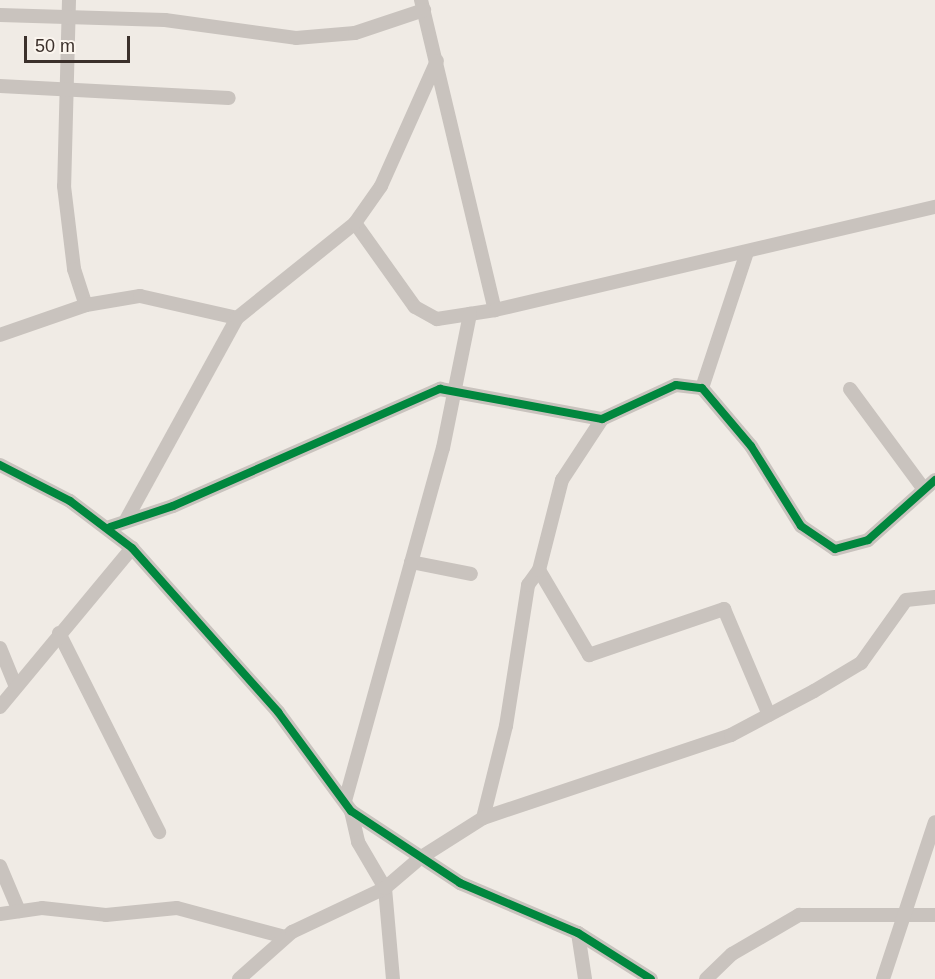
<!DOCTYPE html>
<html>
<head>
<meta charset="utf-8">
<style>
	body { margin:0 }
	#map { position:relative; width:935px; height:979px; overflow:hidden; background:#f0ebe5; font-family:Helvetica,sans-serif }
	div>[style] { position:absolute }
	.minor>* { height:14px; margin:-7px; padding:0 7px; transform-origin:7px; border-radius:7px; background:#c9c3be }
	.cycleway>* { height:8px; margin:-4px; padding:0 4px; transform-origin:4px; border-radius:4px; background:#00873e }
	span { translate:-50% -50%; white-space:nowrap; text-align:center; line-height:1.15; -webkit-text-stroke:6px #fbf5ee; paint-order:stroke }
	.scale { position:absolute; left:24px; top:36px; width:106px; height:27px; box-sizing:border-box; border:3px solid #3b302b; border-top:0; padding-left:8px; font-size:18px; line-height:21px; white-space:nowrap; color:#3b302b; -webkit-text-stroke:4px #fbf5ee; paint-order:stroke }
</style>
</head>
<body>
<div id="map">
	<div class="minor">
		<div style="left:69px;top:0;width:186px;rotate:91.5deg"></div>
		<div style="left:64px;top:186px;width:84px;rotate:83.1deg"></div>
		<div style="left:74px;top:269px;width:38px;rotate:72deg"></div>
		<div style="left:421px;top:0;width:319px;rotate:76.6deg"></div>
		<div style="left:0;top:15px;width:165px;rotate:1.7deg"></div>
		<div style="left:165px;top:20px;width:132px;rotate:7.8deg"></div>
		<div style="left:296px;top:38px;width:59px;rotate:-4.8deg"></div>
		<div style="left:355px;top:33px;width:73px;rotate:-18.4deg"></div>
		<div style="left:0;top:86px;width:229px;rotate:3deg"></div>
		<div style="left:355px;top:223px;width:103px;rotate:54.5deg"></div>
		<div style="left:415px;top:307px;width:25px;rotate:29deg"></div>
		<div style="left:437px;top:319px;width:59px;rotate:-8.8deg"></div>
		<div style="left:495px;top:310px;width:452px;rotate:-13.2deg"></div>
		<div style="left:0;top:335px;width:91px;rotate:-19.2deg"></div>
		<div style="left:86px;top:305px;width:55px;rotate:-9.5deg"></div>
		<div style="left:140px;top:296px;width:99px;rotate:12.8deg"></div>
		<div style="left:702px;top:388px;width:143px;rotate:-71.7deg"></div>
		<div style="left:850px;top:389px;width:123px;rotate:53.6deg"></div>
		<div style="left:0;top:465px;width:79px;rotate:27.2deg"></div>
		<div style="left:70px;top:501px;width:78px;rotate:37.2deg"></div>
		<div style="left:132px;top:548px;width:220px;rotate:48.3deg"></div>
		<div style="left:278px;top:712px;width:123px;rotate:53.6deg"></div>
		<div style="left:351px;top:811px;width:131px;rotate:33.4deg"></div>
		<div style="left:460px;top:883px;width:128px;rotate:23deg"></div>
		<div style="left:578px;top:933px;width:86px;rotate:32.2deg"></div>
		<div style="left:126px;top:520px;width:230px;rotate:-61.2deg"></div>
		<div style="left:237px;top:318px;width:151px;rotate:-38.8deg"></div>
		<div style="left:355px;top:223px;width:45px;rotate:-54.9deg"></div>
		<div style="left:381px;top:186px;width:137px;rotate:-65.9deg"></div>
		<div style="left:110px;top:527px;width:66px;rotate:-18.4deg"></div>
		<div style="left:173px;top:506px;width:292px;rotate:-23.7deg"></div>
		<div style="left:440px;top:389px;width:165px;rotate:10.5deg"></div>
		<div style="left:602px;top:419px;width:81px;rotate:-24.7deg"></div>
		<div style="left:676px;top:385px;width:26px;rotate:7deg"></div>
		<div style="left:702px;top:388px;width:76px;rotate:49.8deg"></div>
		<div style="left:751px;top:446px;width:94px;rotate:58deg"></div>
		<div style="left:801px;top:526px;width:41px;rotate:34.1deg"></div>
		<div style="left:835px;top:549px;width:34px;rotate:-15deg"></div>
		<div style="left:868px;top:540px;width:90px;rotate:-41.8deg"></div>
		<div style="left:411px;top:562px;width:61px;rotate:11.3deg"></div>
		<div style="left:539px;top:570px;width:99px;rotate:59.5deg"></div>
		<div style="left:589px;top:655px;width:143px;rotate:-18.8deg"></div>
		<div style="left:724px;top:609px;width:115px;rotate:67deg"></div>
		<div style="left:59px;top:633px;width:223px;rotate:63.3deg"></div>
		<div style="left:0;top:648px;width:42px;rotate:67.7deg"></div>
		<div style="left:0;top:707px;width:207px;rotate:-50.3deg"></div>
		<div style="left:345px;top:801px;width:366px;rotate:-74.5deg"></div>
		<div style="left:443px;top:448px;width:137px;rotate:-78.6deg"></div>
		<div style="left:351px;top:811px;width:32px;rotate:77deg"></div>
		<div style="left:358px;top:842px;width:53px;rotate:59.6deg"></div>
		<div style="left:385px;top:888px;width:91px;rotate:85deg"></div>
		<div style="left:483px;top:818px;width:95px;rotate:-76deg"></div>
		<div style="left:506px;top:726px;width:143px;rotate:-81.1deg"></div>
		<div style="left:528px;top:585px;width:19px;rotate:-54deg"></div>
		<div style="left:539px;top:570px;width:93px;rotate:-75.7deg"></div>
		<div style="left:562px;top:480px;width:73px;rotate:-56.7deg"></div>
		<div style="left:0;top:866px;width:49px;rotate:67.1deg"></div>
		<div style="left:0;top:914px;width:42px;rotate:-8.1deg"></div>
		<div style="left:42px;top:908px;width:64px;rotate:6.2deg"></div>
		<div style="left:106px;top:915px;width:71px;rotate:-5.6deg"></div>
		<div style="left:177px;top:908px;width:112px;rotate:15deg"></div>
		<div style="left:578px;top:933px;width:47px;rotate:81.3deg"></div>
		<div style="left:239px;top:979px;width:71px;rotate:-41.6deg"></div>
		<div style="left:292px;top:932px;width:103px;rotate:-25.3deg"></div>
		<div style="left:385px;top:888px;width:46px;rotate:-40.6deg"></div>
		<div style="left:420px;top:858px;width:75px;rotate:-32.4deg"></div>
		<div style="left:483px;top:818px;width:262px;rotate:-18.5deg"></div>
		<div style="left:731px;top:735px;width:94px;rotate:-27.9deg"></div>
		<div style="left:814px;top:691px;width:55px;rotate:-30.8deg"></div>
		<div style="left:861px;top:663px;width:77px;rotate:-54.5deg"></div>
		<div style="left:906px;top:600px;width:29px;rotate:-6deg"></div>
		<div style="left:706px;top:979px;width:36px;rotate:-44deg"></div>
		<div style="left:732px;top:954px;width:78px;rotate:-30.2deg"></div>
		<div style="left:799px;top:915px;width:136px"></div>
		<div style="left:883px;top:979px;width:165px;rotate:-71.7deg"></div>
	</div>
	<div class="cycleway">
		<div style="left:0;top:465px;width:79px;rotate:27.2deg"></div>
		<div style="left:70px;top:501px;width:78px;rotate:37.2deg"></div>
		<div style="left:132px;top:548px;width:220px;rotate:48.3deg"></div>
		<div style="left:278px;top:712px;width:123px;rotate:53.6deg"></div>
		<div style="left:351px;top:811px;width:131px;rotate:33.4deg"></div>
		<div style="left:460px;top:883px;width:128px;rotate:23deg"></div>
		<div style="left:578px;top:933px;width:86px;rotate:32.2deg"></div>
		<div style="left:110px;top:527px;width:66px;rotate:-18.4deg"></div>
		<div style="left:173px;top:506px;width:292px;rotate:-23.7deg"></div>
		<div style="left:440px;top:389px;width:165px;rotate:10.5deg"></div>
		<div style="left:602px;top:419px;width:81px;rotate:-24.7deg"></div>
		<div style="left:676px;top:385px;width:26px;rotate:7deg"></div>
		<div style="left:702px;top:388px;width:76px;rotate:49.8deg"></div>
		<div style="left:751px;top:446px;width:94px;rotate:58deg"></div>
		<div style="left:801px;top:526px;width:41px;rotate:34.1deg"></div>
		<div style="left:835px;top:549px;width:34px;rotate:-15deg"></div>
		<div style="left:868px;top:540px;width:90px;rotate:-41.8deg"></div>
	</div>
	<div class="scale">50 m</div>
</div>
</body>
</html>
